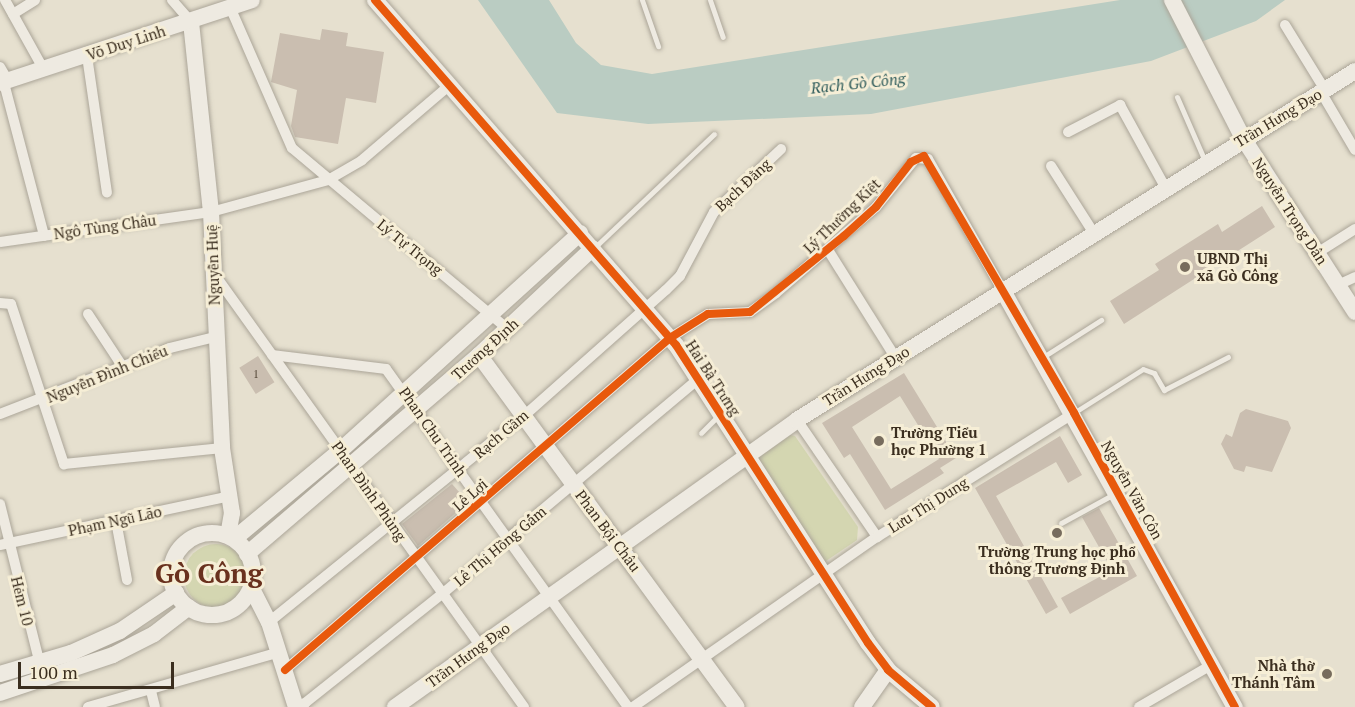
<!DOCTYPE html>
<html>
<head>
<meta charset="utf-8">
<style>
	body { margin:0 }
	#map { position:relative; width:1355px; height:707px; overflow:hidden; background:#e6e0cf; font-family:"PT Serif",serif }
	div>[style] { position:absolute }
	.green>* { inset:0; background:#d4d6b1 }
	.round { border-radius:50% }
	.water>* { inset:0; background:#baccc2 }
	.building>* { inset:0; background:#cabeb0; transform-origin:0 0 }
	.roads { filter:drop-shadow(0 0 2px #aba598) drop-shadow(0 0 2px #aba598) }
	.lane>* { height:5px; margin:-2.5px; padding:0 2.5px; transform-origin:2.5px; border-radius:2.5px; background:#eeeae1 }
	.street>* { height:10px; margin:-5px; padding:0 5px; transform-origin:5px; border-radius:5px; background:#eeeae1 }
	.secondary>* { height:16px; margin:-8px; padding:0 8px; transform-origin:8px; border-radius:8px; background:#eeeae1 }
	.secondary>.ring { margin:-8px; padding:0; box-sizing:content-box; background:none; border:16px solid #eeeae1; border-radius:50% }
	.cycleway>* { height:8px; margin:-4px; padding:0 4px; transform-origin:4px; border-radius:4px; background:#e8590c }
	.dots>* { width:16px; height:16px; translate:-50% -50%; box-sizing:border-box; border:3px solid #f6eed6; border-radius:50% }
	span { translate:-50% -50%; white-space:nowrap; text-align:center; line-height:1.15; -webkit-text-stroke:6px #f6eed6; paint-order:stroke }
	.number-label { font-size:12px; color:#5f5243 }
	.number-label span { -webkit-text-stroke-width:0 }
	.street-label { font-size:15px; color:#3b2e1f }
	.poi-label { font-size:15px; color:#3b2e1f; font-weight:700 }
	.left { translate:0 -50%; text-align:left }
	.right { translate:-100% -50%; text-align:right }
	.water-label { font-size:16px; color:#2e5b5a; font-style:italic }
	.town-label { font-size:27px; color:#69311e; font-weight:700 }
	.scale { position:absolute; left:18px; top:662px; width:156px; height:27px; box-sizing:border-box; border:3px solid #3b2e1f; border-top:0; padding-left:8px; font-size:18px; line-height:21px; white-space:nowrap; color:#3b2e1f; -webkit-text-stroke:4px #f6eed6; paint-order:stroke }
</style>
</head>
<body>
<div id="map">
	<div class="green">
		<div style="clip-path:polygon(786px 434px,795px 436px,858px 527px,857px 540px,823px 563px,753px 454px)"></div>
		<div class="round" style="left:184px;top:544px;width:64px;height:64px"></div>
	</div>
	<div class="water">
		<div style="clip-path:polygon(478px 0,549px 0,576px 43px,601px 65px,652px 74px,1120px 0,1285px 0,1256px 21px,1151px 61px,871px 114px,648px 124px,557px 113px)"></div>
	</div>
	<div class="building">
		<div style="clip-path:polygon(322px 29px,348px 33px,346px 46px,384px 52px,376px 103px,346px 98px,338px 144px,295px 137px,291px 126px,297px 90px,271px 82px,280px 33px,320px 40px)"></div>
		<div style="clip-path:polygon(1262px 206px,1275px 227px,1124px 324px,1110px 301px,1159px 270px,1155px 264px,1218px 224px,1222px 232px)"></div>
		<div style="left:258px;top:356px;width:31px;height:22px;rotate:58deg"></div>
		<div style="clip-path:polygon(evenodd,904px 373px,956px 458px,940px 468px,944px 473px,885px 510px,850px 454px,844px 458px,822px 423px,904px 373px,900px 396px,939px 459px,891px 489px,852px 427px,900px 396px)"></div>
		<div style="clip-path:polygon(1246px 409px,1288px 421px,1291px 428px,1272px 472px,1246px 466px,1244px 472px,1234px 469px,1221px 444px,1226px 434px,1232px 437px,1240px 413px)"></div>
		<div style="clip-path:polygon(1060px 436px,1082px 475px,1068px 483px,1056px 462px,996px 496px,1058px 607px,1046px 614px,975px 488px)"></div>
		<div style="clip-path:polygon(452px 484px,468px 502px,418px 546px,402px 524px)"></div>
		<div style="clip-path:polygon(1099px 508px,1137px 576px,1070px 614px,1061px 598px,1112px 570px,1082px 517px)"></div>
	</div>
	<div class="roads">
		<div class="lane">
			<div style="left:642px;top:0;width:49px;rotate:70.8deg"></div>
			<div style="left:710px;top:0;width:39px;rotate:71deg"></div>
			<div style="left:1177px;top:97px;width:70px;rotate:66.4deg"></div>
			<div style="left:595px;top:247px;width:164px;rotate:-43.5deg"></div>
			<div style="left:1043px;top:357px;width:69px;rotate:-32.5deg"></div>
			<div style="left:1075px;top:412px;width:80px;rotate:-32.3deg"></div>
			<div style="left:1143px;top:369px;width:12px;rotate:20deg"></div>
			<div style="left:1154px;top:373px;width:20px;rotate:60deg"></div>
			<div style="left:1164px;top:390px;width:72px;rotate:-27.3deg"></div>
			<div style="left:701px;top:433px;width:25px;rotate:-45deg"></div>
			<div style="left:1061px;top:523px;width:60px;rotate:-28.7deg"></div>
		</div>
		<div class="street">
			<div style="left:5px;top:0;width:80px;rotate:60.9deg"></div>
			<div style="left:172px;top:0;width:29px;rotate:49deg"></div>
			<div style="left:230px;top:7px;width:154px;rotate:66.3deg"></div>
			<div style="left:292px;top:148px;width:282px;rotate:40deg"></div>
			<div style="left:13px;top:14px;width:26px;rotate:-32deg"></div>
			<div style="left:1285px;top:25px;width:76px;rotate:58.4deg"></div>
			<div style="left:87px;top:56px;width:138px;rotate:81.7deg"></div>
			<div style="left:0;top:67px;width:16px;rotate:60deg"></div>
			<div style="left:4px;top:83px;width:158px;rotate:75.3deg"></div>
			<div style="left:1321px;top:92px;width:67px;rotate:59.6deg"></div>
			<div style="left:1068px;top:132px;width:59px;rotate:-27.4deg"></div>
			<div style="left:1120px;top:105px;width:94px;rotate:61.2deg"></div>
			<div style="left:1051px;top:166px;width:78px;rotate:57.5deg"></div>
			<div style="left:0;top:242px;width:213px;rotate:-8.1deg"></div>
			<div style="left:211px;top:212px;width:121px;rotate:-15.3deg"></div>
			<div style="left:328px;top:180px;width:39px;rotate:-30deg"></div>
			<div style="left:362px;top:160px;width:117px;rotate:-40.5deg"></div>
			<div style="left:828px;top:250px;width:126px;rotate:57.9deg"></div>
			<div style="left:1317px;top:253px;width:45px;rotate:-32.3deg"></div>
			<div style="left:215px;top:275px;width:531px;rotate:54.42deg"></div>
			<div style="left:1338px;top:285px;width:19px;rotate:-25deg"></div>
			<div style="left:0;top:303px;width:11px;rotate:5deg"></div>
			<div style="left:11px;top:304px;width:169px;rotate:71.7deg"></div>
			<div style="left:64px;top:464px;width:159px;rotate:-5.8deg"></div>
			<div style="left:88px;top:314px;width:64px;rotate:56.6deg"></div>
			<div style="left:272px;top:355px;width:115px;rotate:7deg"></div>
			<div style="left:386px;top:369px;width:416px;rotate:54.4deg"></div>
			<div style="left:0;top:414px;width:182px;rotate:-21.2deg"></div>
			<div style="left:170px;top:348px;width:46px;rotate:-13.7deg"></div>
			<div style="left:797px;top:420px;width:142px;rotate:55.6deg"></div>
			<div style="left:0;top:504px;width:169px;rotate:76deg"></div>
			<div style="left:116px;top:521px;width:60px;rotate:79.4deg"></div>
			<div style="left:0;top:545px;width:235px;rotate:-12deg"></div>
			<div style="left:269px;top:622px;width:329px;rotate:-39deg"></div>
			<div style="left:525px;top:415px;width:188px;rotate:-41.6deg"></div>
			<div style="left:666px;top:290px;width:20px;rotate:-45deg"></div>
			<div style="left:680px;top:276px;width:72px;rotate:-62deg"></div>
			<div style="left:714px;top:212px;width:92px;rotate:-43.2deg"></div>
			<div style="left:285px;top:670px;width:508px;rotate:-40.77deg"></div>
			<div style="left:670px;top:338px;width:45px;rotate:-32.3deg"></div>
			<div style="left:708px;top:314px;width:42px;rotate:-2.7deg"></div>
			<div style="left:750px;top:312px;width:32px;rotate:-36deg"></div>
			<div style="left:776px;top:293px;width:132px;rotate:-40.7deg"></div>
			<div style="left:876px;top:207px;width:63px;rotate:-50.8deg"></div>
			<div style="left:916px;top:158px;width:12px;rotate:5deg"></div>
			<div style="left:928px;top:159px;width:150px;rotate:60.4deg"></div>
			<div style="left:151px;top:691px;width:16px;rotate:76deg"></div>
			<div style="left:88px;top:707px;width:200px;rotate:-16deg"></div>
			<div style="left:293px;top:707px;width:13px;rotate:-18deg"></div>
			<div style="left:305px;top:703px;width:175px;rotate:-38.5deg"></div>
			<div style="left:442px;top:594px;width:336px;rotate:-40deg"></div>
			<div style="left:633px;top:707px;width:297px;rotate:-34.9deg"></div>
			<div style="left:877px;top:537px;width:233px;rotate:-32.2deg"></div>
			<div style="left:1139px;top:707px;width:86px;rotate:-30.2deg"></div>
		</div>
		<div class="secondary">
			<div style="left:375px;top:0;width:458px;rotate:48.9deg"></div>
			<div style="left:676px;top:345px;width:354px;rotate:57.2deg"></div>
			<div style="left:868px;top:643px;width:34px;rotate:53deg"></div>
			<div style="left:888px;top:670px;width:57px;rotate:40.1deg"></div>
			<div style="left:1172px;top:0;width:155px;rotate:62.8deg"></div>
			<div style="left:1243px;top:138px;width:207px;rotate:57.2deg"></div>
			<div style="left:191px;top:22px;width:191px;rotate:84deg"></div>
			<div style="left:211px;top:212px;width:236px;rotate:87.3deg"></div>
			<div style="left:222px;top:448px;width:66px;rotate:81.3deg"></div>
			<div style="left:232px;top:513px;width:23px;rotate:100deg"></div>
			<div style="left:0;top:83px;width:265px;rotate:-18.2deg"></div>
			<div style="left:1002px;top:289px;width:479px;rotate:60.9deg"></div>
			<div style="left:479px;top:355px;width:436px;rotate:53.8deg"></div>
			<div class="ring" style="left:171px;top:533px;width:66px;height:66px"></div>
			<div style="left:234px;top:539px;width:139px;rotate:-39.8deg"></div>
			<div style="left:341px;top:450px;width:323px;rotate:-42.2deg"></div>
			<div style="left:247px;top:554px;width:306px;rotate:-40.6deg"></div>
			<div style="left:479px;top:355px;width:156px;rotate:-43.2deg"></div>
			<div style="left:251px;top:587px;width:39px;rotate:63deg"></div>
			<div style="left:269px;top:622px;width:89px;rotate:72.4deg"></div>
			<div style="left:0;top:674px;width:74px;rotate:-16.5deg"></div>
			<div style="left:71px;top:653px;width:54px;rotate:-24.2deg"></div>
			<div style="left:120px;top:631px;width:68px;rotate:-34.2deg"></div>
			<div style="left:0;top:693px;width:119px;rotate:-18.6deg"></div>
			<div style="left:113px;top:655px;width:46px;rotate:-27.1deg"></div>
			<div style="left:154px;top:634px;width:44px;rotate:-37.6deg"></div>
			<div style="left:395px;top:707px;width:494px;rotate:-35.5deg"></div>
			<div style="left:797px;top:420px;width:658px;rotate:-32.02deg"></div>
			<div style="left:862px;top:707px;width:45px;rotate:-54.9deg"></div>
		</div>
	</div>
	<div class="cycleway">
		<div style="left:375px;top:0;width:458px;rotate:48.9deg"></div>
		<div style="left:676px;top:345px;width:354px;rotate:57.2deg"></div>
		<div style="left:868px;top:643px;width:34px;rotate:53deg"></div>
		<div style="left:888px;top:670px;width:57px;rotate:40.1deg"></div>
		<div style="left:285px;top:670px;width:508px;rotate:-40.77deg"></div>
		<div style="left:670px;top:338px;width:45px;rotate:-32.3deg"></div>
		<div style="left:708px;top:314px;width:42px;rotate:-2.7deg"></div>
		<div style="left:750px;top:312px;width:121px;rotate:-39deg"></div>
		<div style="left:844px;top:236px;width:43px;rotate:-42.2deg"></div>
		<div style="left:876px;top:207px;width:57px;rotate:-52.1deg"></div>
		<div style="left:911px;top:162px;width:14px;rotate:-25deg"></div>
		<div style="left:924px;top:156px;width:298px;rotate:59.7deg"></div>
		<div style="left:1074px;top:413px;width:335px;rotate:61.3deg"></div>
	</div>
	<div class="dots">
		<div style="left:1185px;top:267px;background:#776c5d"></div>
		<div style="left:879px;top:441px;background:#776c5d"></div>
		<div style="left:1057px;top:533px;background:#776c5d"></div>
		<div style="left:1327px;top:674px;background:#776c5d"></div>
	</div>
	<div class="number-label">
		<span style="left:256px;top:374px">1</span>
	</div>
	<div class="street-label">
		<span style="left:126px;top:43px;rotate:-18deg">Võ Duy Linh</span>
		<span style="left:1278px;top:118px;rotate:-31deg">Trần Hưng Đạo</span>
		<span style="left:743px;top:185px;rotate:-43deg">Bạch Đằng</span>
		<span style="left:1290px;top:211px;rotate:57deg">Nguyễn Trọng Dân</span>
		<span style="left:842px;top:216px;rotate:-44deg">Lý Thường Kiệt</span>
		<span style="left:105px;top:227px;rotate:-8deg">Ngô Tùng Châu</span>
		<span style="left:410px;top:247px;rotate:39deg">Lý Tự Trọng</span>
		<span style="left:213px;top:265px;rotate:-92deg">Nguyễn Huệ</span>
		<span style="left:485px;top:349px;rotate:-42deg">Trương Định</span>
		<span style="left:107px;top:374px;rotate:-22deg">Nguyễn Đình Chiểu</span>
		<span style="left:866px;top:376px;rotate:-32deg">Trần Hưng Đạo</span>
		<span style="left:713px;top:378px;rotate:57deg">Hai Bà Trưng</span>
		<span style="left:433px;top:432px;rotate:55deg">Phan Chu Trinh</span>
		<span style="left:501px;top:434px;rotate:-40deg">Rạch Gầm</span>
		<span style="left:1132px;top:490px;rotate:61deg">Nguyễn Văn Côn</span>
		<span style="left:369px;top:491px;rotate:55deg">Phan Đình Phùng</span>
		<span style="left:470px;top:495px;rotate:-41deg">Lê Lợi</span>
		<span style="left:928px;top:505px;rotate:-32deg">Lưu Thị Dung</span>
		<span style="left:115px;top:521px;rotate:-12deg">Phạm Ngũ Lão</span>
		<span style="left:608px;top:531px;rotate:53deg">Phan Bội Châu</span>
		<span style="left:500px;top:546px;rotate:-40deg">Lê Thị Hồng Gấm</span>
		<span style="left:22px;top:601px;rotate:76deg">Hẻm 10</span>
		<span style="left:468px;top:655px;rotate:-36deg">Trần Hưng Đạo</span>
	</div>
	<div class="poi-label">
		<span class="left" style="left:1197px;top:267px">UBND Thị<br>xã Gò Công</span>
		<span class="left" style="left:891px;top:441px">Trường Tiểu<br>học Phường 1</span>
		<span style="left:1057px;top:560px">Trường Trung học phổ<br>thông Trương Định</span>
		<span class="right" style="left:1315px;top:674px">Nhà thờ<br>Thánh Tâm</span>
	</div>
	<div class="water-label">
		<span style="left:858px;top:83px;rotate:-6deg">Rạch Gò Công</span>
	</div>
	<div class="town-label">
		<span style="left:209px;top:574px">Gò Công</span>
	</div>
	<div class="scale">100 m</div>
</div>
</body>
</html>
